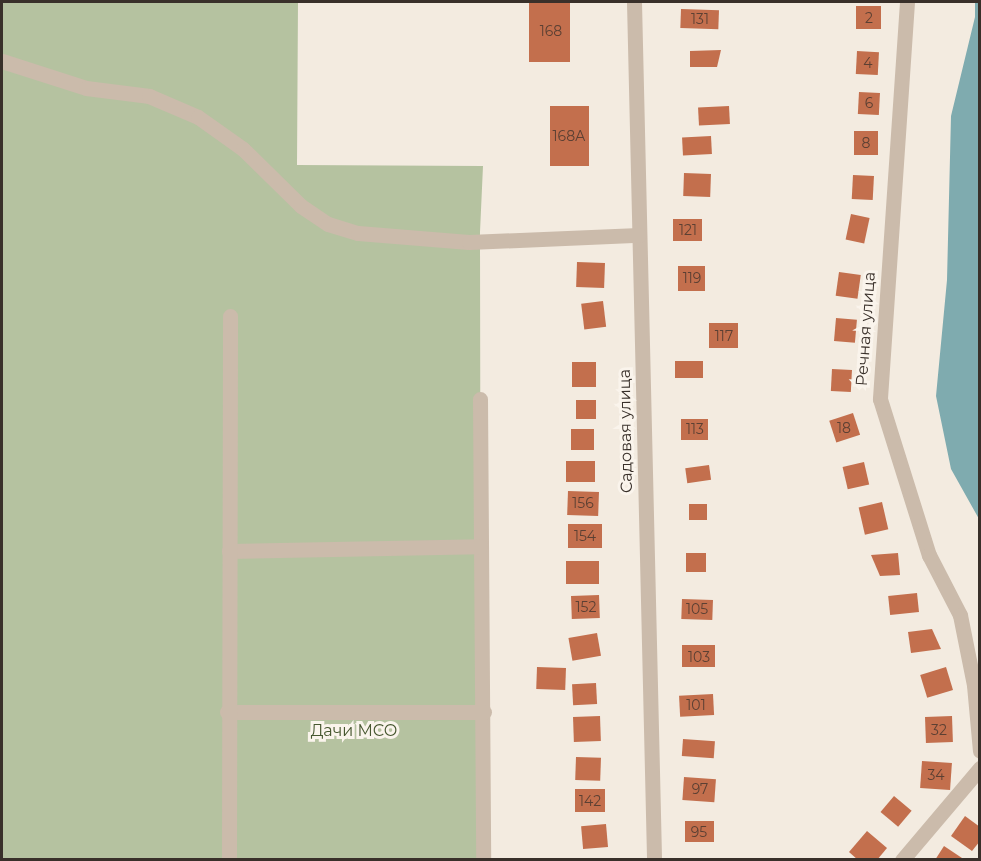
<!DOCTYPE html>
<html>
<head>
<meta charset="utf-8">
<style>
	body { margin:0 }
	#map { position:relative; width:981px; height:861px; overflow:hidden; background:#f3ebe0; font-family:Montserrat,sans-serif }
	div>[style] { position:absolute }
	.green>* { inset:0; background:#b5c2a0 }
	.water>* { inset:0; background:#7fabaf }
	.building>* { inset:0; background:#c36f4d; transform-origin:0 0 }
	.minor>* { height:15px; margin:-7.5px; padding:0 7.5px; transform-origin:7.5px; border-radius:7.5px; background:#cbbbab }
	span { translate:-50% -50%; white-space:nowrap; text-align:center; line-height:1.15; -webkit-text-stroke:6px #faf4ec; paint-order:stroke }
	.number-label { font-size:14px; color:#5c4033 }
	.number-label span { -webkit-text-stroke-width:0 }
	.street-label { font-size:16px; color:#39302a }
	.park-label { font-size:16px; color:#46572f }
	.frame { position:absolute; inset:0; border:3px solid #39302a; pointer-events:none }
</style>
</head>
<body>
<div id="map">
	<div class="green">
		<div style="clip-path:polygon(2px 2px,298px 2px,297px 165px,483px 166px,480px 232px,481px 859px,2px 860px)"></div>
	</div>
	<div class="water">
		<div style="clip-path:polygon(975px 2px,980px 2px,979px 519px,951px 469px,936px 396px,947px 280px,951px 116px,975px 17px)"></div>
	</div>
	<div class="building">
		<div style="left:529px;top:2px;width:41px;height:60px"></div>
		<div style="left:881px;top:6px;width:23px;height:25px;rotate:90deg"></div>
		<div style="left:681px;top:9px;width:38px;height:19px;rotate:2deg"></div>
		<div style="clip-path:polygon(721px 50px,717px 67px,690px 67px,690px 51px)"></div>
		<div style="left:857px;top:51px;width:22px;height:23px;rotate:3deg"></div>
		<div style="left:859px;top:92px;width:21px;height:22px;rotate:3deg"></div>
		<div style="left:589px;top:106px;width:60px;height:39px;rotate:90deg"></div>
		<div style="left:729px;top:106px;width:18px;height:31px;rotate:87deg"></div>
		<div style="left:854px;top:131px;width:24px;height:24px"></div>
		<div style="left:711px;top:136px;width:18px;height:29px;rotate:87deg"></div>
		<div style="left:684px;top:173px;width:27px;height:23px;rotate:2deg"></div>
		<div style="left:853px;top:175px;width:21px;height:24px;rotate:3deg"></div>
		<div style="left:851px;top:214px;width:19px;height:26px;rotate:12deg"></div>
		<div style="left:673px;top:219px;width:29px;height:22px"></div>
		<div style="left:577px;top:262px;width:28px;height:25px;rotate:2deg"></div>
		<div style="left:678px;top:266px;width:27px;height:25px"></div>
		<div style="left:839px;top:272px;width:22px;height:24px;rotate:8deg"></div>
		<div style="left:603px;top:301px;width:26px;height:22px;rotate:83deg"></div>
		<div style="left:836px;top:318px;width:21px;height:23px;rotate:5deg"></div>
		<div style="left:738px;top:323px;width:25px;height:29px;rotate:90deg"></div>
		<div style="left:675px;top:361px;width:28px;height:17px"></div>
		<div style="left:572px;top:362px;width:24px;height:25px"></div>
		<div style="left:832px;top:369px;width:20px;height:22px;rotate:3deg"></div>
		<div style="left:576px;top:400px;width:20px;height:19px"></div>
		<div style="left:853px;top:413px;width:23px;height:25px;rotate:72deg"></div>
		<div style="left:681px;top:419px;width:27px;height:21px"></div>
		<div style="left:571px;top:429px;width:23px;height:21px"></div>
		<div style="left:566px;top:461px;width:29px;height:21px"></div>
		<div style="left:864px;top:462px;width:23px;height:22px;rotate:77deg"></div>
		<div style="left:709px;top:465px;width:15px;height:24px;rotate:82deg"></div>
		<div style="left:568px;top:491px;width:31px;height:24px;rotate:2deg"></div>
		<div style="left:882px;top:502px;width:28px;height:24px;rotate:77deg"></div>
		<div style="left:689px;top:504px;width:18px;height:16px"></div>
		<div style="left:602px;top:524px;width:24px;height:34px;rotate:90deg"></div>
		<div style="left:686px;top:553px;width:20px;height:19px"></div>
		<div style="clip-path:polygon(898px 553px,900px 575px,880px 576px,871px 555px)"></div>
		<div style="left:566px;top:561px;width:33px;height:23px"></div>
		<div style="left:917px;top:593px;width:19px;height:29px;rotate:84deg"></div>
		<div style="left:599px;top:595px;width:23px;height:28px;rotate:88deg"></div>
		<div style="left:682px;top:599px;width:31px;height:20px;rotate:2deg"></div>
		<div style="clip-path:polygon(932px 629px,941px 649px,911px 653px,908px 632px)"></div>
		<div style="left:597px;top:633px;width:23px;height:29px;rotate:80deg"></div>
		<div style="left:715px;top:645px;width:22px;height:33px;rotate:90deg"></div>
		<div style="left:537px;top:667px;width:29px;height:22px;rotate:2deg"></div>
		<div style="left:946px;top:667px;width:24px;height:27px;rotate:73deg"></div>
		<div style="left:596px;top:683px;width:21px;height:24px;rotate:87deg"></div>
		<div style="left:713px;top:694px;width:21px;height:34px;rotate:87deg"></div>
		<div style="left:600px;top:716px;width:25px;height:27px;rotate:88deg"></div>
		<div style="left:952px;top:716px;width:26px;height:27px;rotate:88deg"></div>
		<div style="left:683px;top:739px;width:32px;height:17px;rotate:4deg"></div>
		<div style="left:576px;top:757px;width:25px;height:23px;rotate:2deg"></div>
		<div style="left:922px;top:761px;width:30px;height:27px;rotate:4deg"></div>
		<div style="left:684px;top:777px;width:32px;height:23px;rotate:4deg"></div>
		<div style="left:575px;top:789px;width:30px;height:23px"></div>
		<div style="left:894px;top:796px;width:23px;height:21px;rotate:40deg"></div>
		<div style="clip-path:polygon(965px 816px,980px 827px,980px 841px,972px 851px,951px 836px)"></div>
		<div style="left:685px;top:821px;width:29px;height:21px"></div>
		<div style="left:606px;top:824px;width:23px;height:25px;rotate:85deg"></div>
		<div style="clip-path:polygon(867px 831px,887px 848px,877px 860px,858px 860px,849px 852px)"></div>
		<div style="clip-path:polygon(944px 846px,965px 860px,935px 860px)"></div>
	</div>
	<div class="minor">
		<div style="left:634px;top:2px;width:858px;rotate:88.66deg"></div>
		<div style="left:907px;top:2px;width:398px;rotate:93.9deg"></div>
		<div style="left:880px;top:399px;width:164px;rotate:72.6deg"></div>
		<div style="left:929px;top:555px;width:68px;rotate:62.7deg"></div>
		<div style="left:960px;top:615px;width:71px;rotate:78.7deg"></div>
		<div style="left:974px;top:685px;width:66px;rotate:84.8deg"></div>
		<div style="left:2px;top:61px;width:88px;rotate:17.8deg"></div>
		<div style="left:86px;top:88px;width:64px;rotate:7.2deg"></div>
		<div style="left:149px;top:96px;width:53px;rotate:23.2deg"></div>
		<div style="left:198px;top:117px;width:55px;rotate:35.4deg"></div>
		<div style="left:243px;top:149px;width:81px;rotate:44.5deg"></div>
		<div style="left:301px;top:206px;width:32px;rotate:34deg"></div>
		<div style="left:328px;top:224px;width:31px;rotate:17deg"></div>
		<div style="left:358px;top:233px;width:111px;rotate:4.6deg"></div>
		<div style="left:469px;top:242px;width:170px;rotate:-2.4deg"></div>
		<div style="left:480px;top:399px;width:461px;rotate:89.6deg"></div>
		<div style="left:229px;top:551px;width:251px;rotate:-1.1deg"></div>
		<div style="left:227px;top:712px;width:257px"></div>
		<div style="left:229px;top:860px;width:544px;rotate:-89.89deg"></div>
		<div style="left:902px;top:860px;width:121px;rotate:-49.7deg"></div>
	</div>
	<div class="number-label">
		<span style="left:869px;top:18px">2</span>
		<span style="left:700px;top:19px">131</span>
		<span style="left:551px;top:31px">168</span>
		<span style="left:868px;top:63px">4</span>
		<span style="left:869px;top:103px">6</span>
		<span style="left:569px;top:136px">168А</span>
		<span style="left:866px;top:143px">8</span>
		<span style="left:688px;top:230px">121</span>
		<span style="left:692px;top:278px">119</span>
		<span style="left:724px;top:336px">117</span>
		<span style="left:844px;top:428px">18</span>
		<span style="left:695px;top:429px">113</span>
		<span style="left:583px;top:503px">156</span>
		<span style="left:585px;top:536px">154</span>
		<span style="left:586px;top:607px">152</span>
		<span style="left:697px;top:609px">105</span>
		<span style="left:699px;top:657px">103</span>
		<span style="left:696px;top:705px">101</span>
		<span style="left:939px;top:730px">32</span>
		<span style="left:936px;top:775px">34</span>
		<span style="left:700px;top:789px">97</span>
		<span style="left:590px;top:801px">142</span>
		<span style="left:699px;top:832px">95</span>
	</div>
	<div class="street-label">
		<span style="left:866px;top:329px;rotate:-86deg">Речная улица</span>
		<span style="left:626px;top:431px;rotate:-91deg">Садовая улица</span>
	</div>
	<div class="park-label">
		<span style="left:354px;top:731px">Дачи МСО</span>
	</div>
	<div class="frame"></div>
</div>
</body>
</html>
